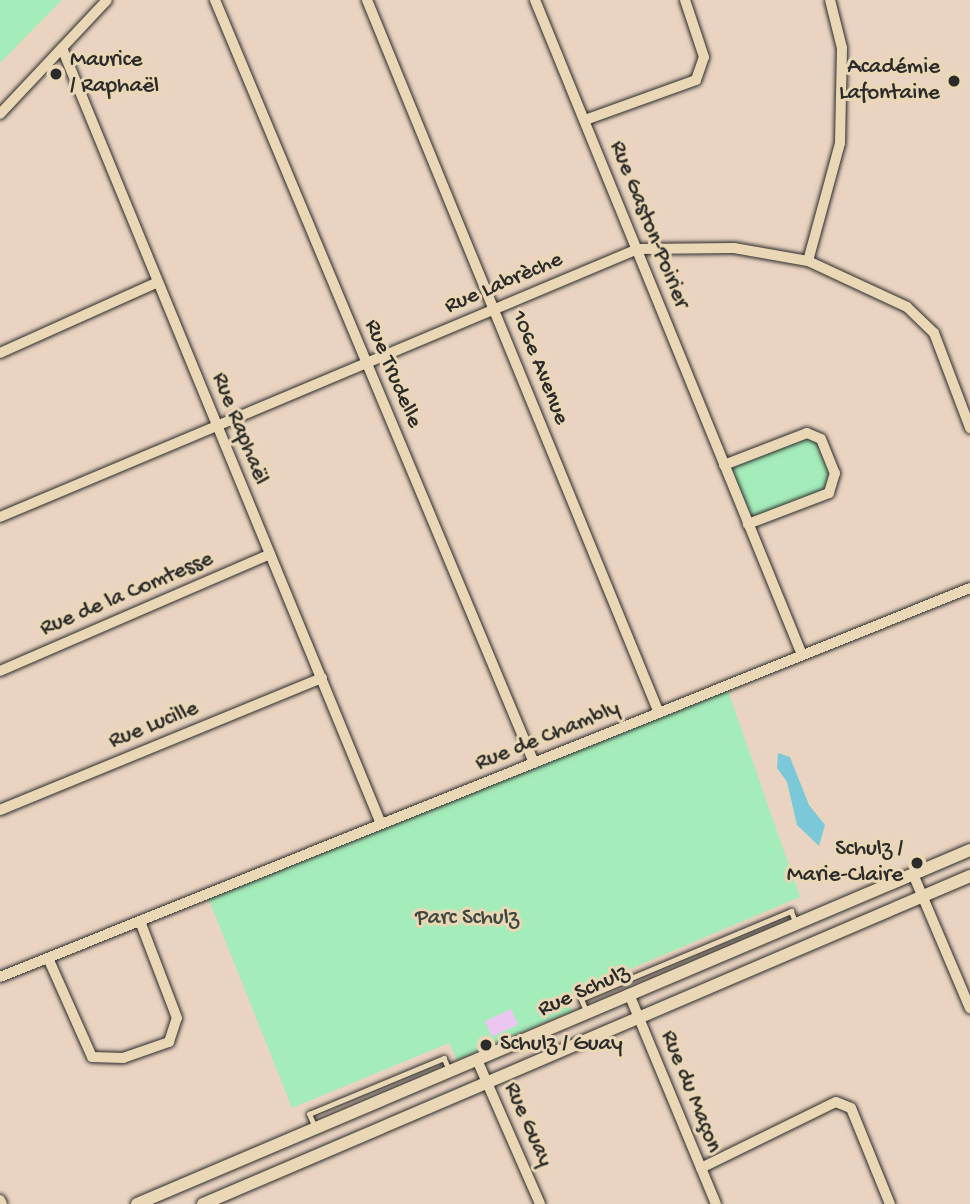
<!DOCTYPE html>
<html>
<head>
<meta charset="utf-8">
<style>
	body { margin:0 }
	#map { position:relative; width:970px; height:1204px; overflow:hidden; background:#ead4c1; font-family:"Gochi Hand",sans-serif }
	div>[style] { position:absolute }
	.green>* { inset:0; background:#a4ecb9 }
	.water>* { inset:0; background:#7bc9d8 }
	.building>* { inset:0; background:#eac6f1; transform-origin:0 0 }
	.roads { filter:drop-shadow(0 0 2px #2b2b2b) drop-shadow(0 0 2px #2b2b2b) }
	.service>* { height:4.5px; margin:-2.25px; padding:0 2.25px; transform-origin:2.25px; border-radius:2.25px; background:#ead7b5 }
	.minor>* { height:10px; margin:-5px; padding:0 5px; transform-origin:5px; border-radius:5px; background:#ead7b5 }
	.tertiary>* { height:12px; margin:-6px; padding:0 6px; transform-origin:6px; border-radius:6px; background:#ead7b5 }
	.dots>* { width:19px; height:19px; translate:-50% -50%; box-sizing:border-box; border:4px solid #ead7b5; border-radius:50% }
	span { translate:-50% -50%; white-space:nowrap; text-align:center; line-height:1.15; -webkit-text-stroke:6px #ead7b5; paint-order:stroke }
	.poi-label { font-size:23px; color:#2b2b2b }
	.left { translate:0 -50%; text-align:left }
	.right { translate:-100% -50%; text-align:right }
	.street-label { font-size:23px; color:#2b2b2b }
	.park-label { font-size:23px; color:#3d4840 }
</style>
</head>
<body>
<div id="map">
	<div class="green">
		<div style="clip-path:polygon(0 0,62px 0,0 63px)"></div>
		<div style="clip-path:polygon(807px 433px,821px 439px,835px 473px,829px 493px,748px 524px,724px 465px)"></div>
		<div style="clip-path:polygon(725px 682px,800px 897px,566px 996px,572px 1011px,457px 1060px,449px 1043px,292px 1108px,205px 890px)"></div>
	</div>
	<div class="water">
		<div style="clip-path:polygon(778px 753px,790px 757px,809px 805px,825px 825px,819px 846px,797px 825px,787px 782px,777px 768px)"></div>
	</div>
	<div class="building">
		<div style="left:511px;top:1009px;width:17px;height:29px;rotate:65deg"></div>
	</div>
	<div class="roads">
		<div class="service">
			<div style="left:586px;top:1011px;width:13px;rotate:-113deg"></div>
			<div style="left:581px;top:999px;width:228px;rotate:-22.7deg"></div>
			<div style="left:791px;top:911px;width:12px;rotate:66deg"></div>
			<div style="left:315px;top:1128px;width:15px;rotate:-113deg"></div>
			<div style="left:309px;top:1114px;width:146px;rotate:-22.5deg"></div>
			<div style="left:444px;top:1058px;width:12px;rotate:66deg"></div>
		</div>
		<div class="minor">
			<div style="left:215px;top:0;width:827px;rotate:67.31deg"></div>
			<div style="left:367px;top:0;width:770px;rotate:67.73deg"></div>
			<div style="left:535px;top:0;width:707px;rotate:67.82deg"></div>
			<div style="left:62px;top:48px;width:839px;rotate:67.65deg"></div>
			<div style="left:0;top:114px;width:156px;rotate:-46.8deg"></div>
			<div style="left:585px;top:120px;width:118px;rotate:-19.8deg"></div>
			<div style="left:696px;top:80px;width:24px;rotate:-71deg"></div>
			<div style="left:704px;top:57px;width:60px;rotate:-108.4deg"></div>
			<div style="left:808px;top:261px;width:122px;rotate:-74.8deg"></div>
			<div style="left:840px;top:143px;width:95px;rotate:-88.8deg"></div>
			<div style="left:842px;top:48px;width:49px;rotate:-104deg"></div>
			<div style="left:0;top:353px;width:173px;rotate:-24.2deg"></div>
			<div style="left:724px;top:465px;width:89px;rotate:-21.1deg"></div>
			<div style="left:807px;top:433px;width:15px;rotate:23deg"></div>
			<div style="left:821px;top:439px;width:37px;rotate:68deg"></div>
			<div style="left:835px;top:473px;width:21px;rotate:107deg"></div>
			<div style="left:829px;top:493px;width:87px;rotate:159.1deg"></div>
			<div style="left:0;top:517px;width:692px;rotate:-22.79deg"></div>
			<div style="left:638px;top:249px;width:96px;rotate:-0.6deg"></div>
			<div style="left:734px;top:248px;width:75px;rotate:10deg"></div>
			<div style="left:808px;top:261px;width:109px;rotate:24.9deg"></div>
			<div style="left:907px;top:307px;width:37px;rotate:44deg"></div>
			<div style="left:934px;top:333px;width:102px;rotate:69.2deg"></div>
			<div style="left:0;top:671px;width:294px;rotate:-23.4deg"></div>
			<div style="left:0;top:810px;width:348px;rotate:-22.3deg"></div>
			<div style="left:913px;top:874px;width:146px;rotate:67deg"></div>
			<div style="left:48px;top:958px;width:108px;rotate:66deg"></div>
			<div style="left:92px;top:1057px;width:31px;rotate:2deg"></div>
			<div style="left:123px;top:1058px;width:49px;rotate:-19.2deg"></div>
			<div style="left:169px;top:1042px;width:25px;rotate:-72deg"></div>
			<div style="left:177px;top:1018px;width:104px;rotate:-110.9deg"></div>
			<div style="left:0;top:977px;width:1045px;rotate:-21.85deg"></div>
			<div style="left:629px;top:994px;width:227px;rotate:67.5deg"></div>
			<div style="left:478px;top:1062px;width:155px;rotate:66.4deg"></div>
			<div style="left:701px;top:1168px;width:150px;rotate:-26.1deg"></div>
			<div style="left:836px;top:1102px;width:16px;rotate:22deg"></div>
			<div style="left:851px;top:1108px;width:104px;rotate:67.9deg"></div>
			<div style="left:0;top:1200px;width:4px;rotate:63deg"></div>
		</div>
		<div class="tertiary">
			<div style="left:137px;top:1204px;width:905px;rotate:-23.02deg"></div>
			<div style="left:203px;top:1204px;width:834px;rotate:-23.15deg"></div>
		</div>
	</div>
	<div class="dots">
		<div style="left:56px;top:74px;background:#2b2b2b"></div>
		<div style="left:954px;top:81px;background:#2b2b2b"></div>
		<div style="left:917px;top:863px;background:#2b2b2b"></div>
		<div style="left:486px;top:1045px;background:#2b2b2b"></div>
	</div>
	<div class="poi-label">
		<span class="left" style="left:70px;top:74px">Maurice<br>/ Raphaël</span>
		<span class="right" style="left:940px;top:81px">Académie<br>Lafontaine</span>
		<span class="right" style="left:903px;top:863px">Schulz /<br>Marie-Claire</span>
		<span class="left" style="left:500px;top:1045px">Schulz / Guay</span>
	</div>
	<div class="street-label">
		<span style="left:648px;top:225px;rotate:68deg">Rue Gaston-Poirier</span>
		<span style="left:504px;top:284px;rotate:-23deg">Rue Labrèche</span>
		<span style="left:539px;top:368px;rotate:68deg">106e Avenue</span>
		<span style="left:392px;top:374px;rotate:67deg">Rue Trudelle</span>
		<span style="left:239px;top:429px;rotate:68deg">Rue Raphaël</span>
		<span style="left:127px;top:595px;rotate:-23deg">Rue de la Comtesse</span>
		<span style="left:154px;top:726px;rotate:-22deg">Rue Lucille</span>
		<span style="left:548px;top:737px;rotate:-22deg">Rue de Chambly</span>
		<span style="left:584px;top:992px;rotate:-24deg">Rue Schulz</span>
		<span style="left:690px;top:1092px;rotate:68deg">Rue du Maçon</span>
		<span style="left:527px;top:1125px;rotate:66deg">Rue Guay</span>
	</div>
	<div class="park-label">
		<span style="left:467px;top:919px">Parc Schulz</span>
	</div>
</div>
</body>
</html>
